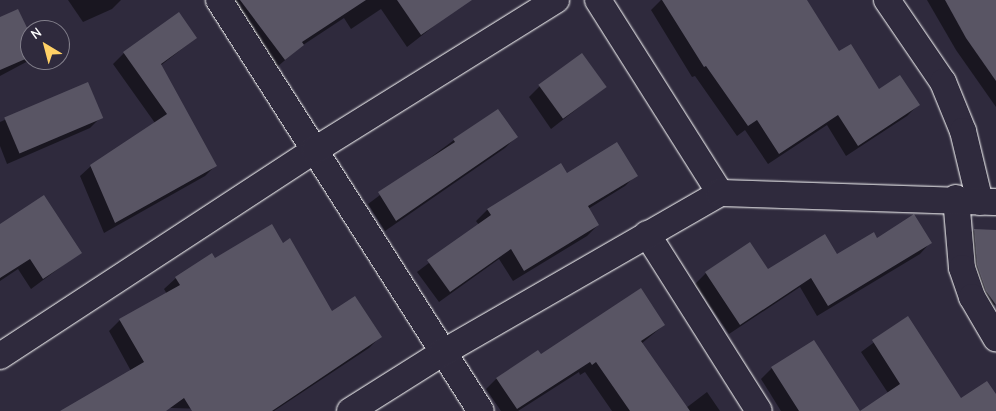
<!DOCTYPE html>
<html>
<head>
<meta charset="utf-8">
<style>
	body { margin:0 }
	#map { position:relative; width:996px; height:411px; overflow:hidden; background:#2f2a3d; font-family:"Comic Neue",sans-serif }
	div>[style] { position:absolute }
	.shadow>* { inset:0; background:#0007 }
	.building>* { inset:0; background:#595564; transform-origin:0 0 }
	.roads { filter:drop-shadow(0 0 1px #fff) drop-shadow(0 0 1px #fff) }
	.street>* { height:26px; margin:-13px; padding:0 13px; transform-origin:13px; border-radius:13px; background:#2f2a3d }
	span { translate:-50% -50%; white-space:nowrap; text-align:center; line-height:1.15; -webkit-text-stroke:4px #2f2a3d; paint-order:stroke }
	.north { position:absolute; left:20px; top:20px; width:50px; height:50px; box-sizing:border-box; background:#2f2a3d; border:1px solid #827f8b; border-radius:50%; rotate:323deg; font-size:14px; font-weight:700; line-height:20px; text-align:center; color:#fff }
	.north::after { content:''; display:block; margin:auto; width:18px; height:22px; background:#ffd166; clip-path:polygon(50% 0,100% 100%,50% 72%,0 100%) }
</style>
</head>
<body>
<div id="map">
	<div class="shadow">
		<div style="clip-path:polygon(68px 0,121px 0,112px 9px,83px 22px)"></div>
		<div style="clip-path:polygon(217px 0,444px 0,452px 12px,407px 47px,381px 9px,351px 29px,344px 18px,303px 45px,271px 72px)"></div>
		<div style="clip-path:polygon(661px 0,806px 0,839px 53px,879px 91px,918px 105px,907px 116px,846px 156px,827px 125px,768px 164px,745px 130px,737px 136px,695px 76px,692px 77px,651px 10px)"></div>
		<div style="clip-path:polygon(927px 0,983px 0,996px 19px,996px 107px,956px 50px)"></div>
		<div style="clip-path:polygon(0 19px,30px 38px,30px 60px,0 76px)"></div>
		<div style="clip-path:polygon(196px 38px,160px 66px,216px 165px,205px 176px,104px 233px,80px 176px,91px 166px,155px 123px,113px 64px,124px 53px)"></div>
		<div style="clip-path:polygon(88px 83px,101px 117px,90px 128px,7px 164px,0 146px,0 122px)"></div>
		<div style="clip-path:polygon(540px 86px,605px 87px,551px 129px,529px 97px)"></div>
		<div style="clip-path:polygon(516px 137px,505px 148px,385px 231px,368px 204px,454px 140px)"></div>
		<div style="clip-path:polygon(561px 165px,567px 174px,636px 175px,625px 186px,588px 209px,598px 225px,587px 236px,513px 281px,499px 259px,439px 302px,417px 272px,479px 225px,476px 221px,487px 210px)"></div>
		<div style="clip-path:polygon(0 226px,81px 252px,31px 289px,18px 269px,0 281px)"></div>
		<div style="clip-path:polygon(974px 230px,996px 231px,996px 304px,988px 309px,964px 240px)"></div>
		<div style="clip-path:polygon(877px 239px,930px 243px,920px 254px,817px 316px,800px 287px,729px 334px,695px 284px,706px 273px,768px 271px,836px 256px)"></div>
		<div style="clip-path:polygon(283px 244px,332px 313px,380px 337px,369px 348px,274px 411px,172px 408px,71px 411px,131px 371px,109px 331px,120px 320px,167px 294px,164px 289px,176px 278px,215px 259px)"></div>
		<div style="clip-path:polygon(907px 318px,961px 400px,996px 397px,996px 411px,862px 411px,888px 393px,861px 352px)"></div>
		<div style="clip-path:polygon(664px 325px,641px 344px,686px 408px,707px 392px,720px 411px,612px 411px,585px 372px,580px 375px,579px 372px,518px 411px,501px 411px,486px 389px,497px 378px,540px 356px)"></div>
		<div style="clip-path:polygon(772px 368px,858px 411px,781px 411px,761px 379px)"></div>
	</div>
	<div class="building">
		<div style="clip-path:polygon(240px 0,366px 0,302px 42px,304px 45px,285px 60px)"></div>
		<div style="clip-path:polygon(397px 0,472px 0,421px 35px)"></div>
		<div style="clip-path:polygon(662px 0,807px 0,839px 51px,851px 44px,879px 89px,900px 75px,920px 105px,858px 146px,838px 115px,779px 154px,757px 120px,748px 126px,706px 66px,704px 67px)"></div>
		<div style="clip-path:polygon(945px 0,996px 0,996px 81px,966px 38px)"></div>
		<div style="clip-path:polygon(18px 9px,30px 34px,30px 57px,0 70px,0 17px)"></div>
		<div style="clip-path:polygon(179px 12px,197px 38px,161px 64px,217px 166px,115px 223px,90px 165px,167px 114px,123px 52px)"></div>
		<div style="left:582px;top:53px;width:42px;height:54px;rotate:54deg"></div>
		<div style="left:88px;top:82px;width:39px;height:91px;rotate:67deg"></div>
		<div style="clip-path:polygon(498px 109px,518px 137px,396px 221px,378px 192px,455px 142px,453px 139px)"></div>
		<div style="clip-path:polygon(617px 142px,638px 176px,588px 206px,599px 225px,524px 271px,511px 249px,450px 292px,427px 260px,491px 215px,487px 209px,561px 163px,567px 173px)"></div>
		<div style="clip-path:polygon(44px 195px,82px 253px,43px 279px,30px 259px,0 278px,0 224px)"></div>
		<div style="clip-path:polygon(914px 214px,932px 243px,828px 306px,811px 278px,740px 325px,705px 272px,750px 242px,768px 269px,825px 234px,837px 254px,874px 232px,877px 238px)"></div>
		<div style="clip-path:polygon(272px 224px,283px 243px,290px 238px,332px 311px,355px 296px,382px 337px,272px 411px,192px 411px,184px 398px,166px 411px,60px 411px,144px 362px,119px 319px,180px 285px,175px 277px,212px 253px,215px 258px)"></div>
		<div style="clip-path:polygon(974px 229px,996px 230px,996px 305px,986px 291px,977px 265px)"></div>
		<div style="clip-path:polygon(641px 288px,665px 325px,641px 341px,690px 411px,630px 411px,596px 362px,592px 365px,590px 362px,517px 409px,496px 378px,538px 350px,541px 354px)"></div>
		<div style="clip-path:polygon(908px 316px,961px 398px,987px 381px,996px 394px,996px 411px,799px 411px,771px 367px,814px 340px,860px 411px,900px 384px,872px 340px)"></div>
	</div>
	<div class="roads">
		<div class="street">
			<div style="left:219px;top:0;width:487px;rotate:57.5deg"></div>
			<div style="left:598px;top:0;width:228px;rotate:57.7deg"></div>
			<div style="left:887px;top:0;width:99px;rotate:55.7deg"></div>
			<div style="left:943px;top:82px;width:53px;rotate:67.8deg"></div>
			<div style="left:963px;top:131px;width:73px;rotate:76.5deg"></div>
			<div style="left:956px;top:198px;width:70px;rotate:85.1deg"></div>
			<div style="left:962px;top:268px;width:31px;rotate:71deg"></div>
			<div style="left:972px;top:297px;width:48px;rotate:59.7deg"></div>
			<div style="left:647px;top:234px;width:209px;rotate:57.7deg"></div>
			<div style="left:0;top:356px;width:376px;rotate:-33.2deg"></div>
			<div style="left:315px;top:150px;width:284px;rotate:-31.9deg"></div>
			<div style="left:350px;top:411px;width:109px;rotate:-32.2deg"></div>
			<div style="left:442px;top:353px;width:321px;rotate:-29.9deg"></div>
			<div style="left:720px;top:193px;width:276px;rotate:1.9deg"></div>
		</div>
	</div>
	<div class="north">N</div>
</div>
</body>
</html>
